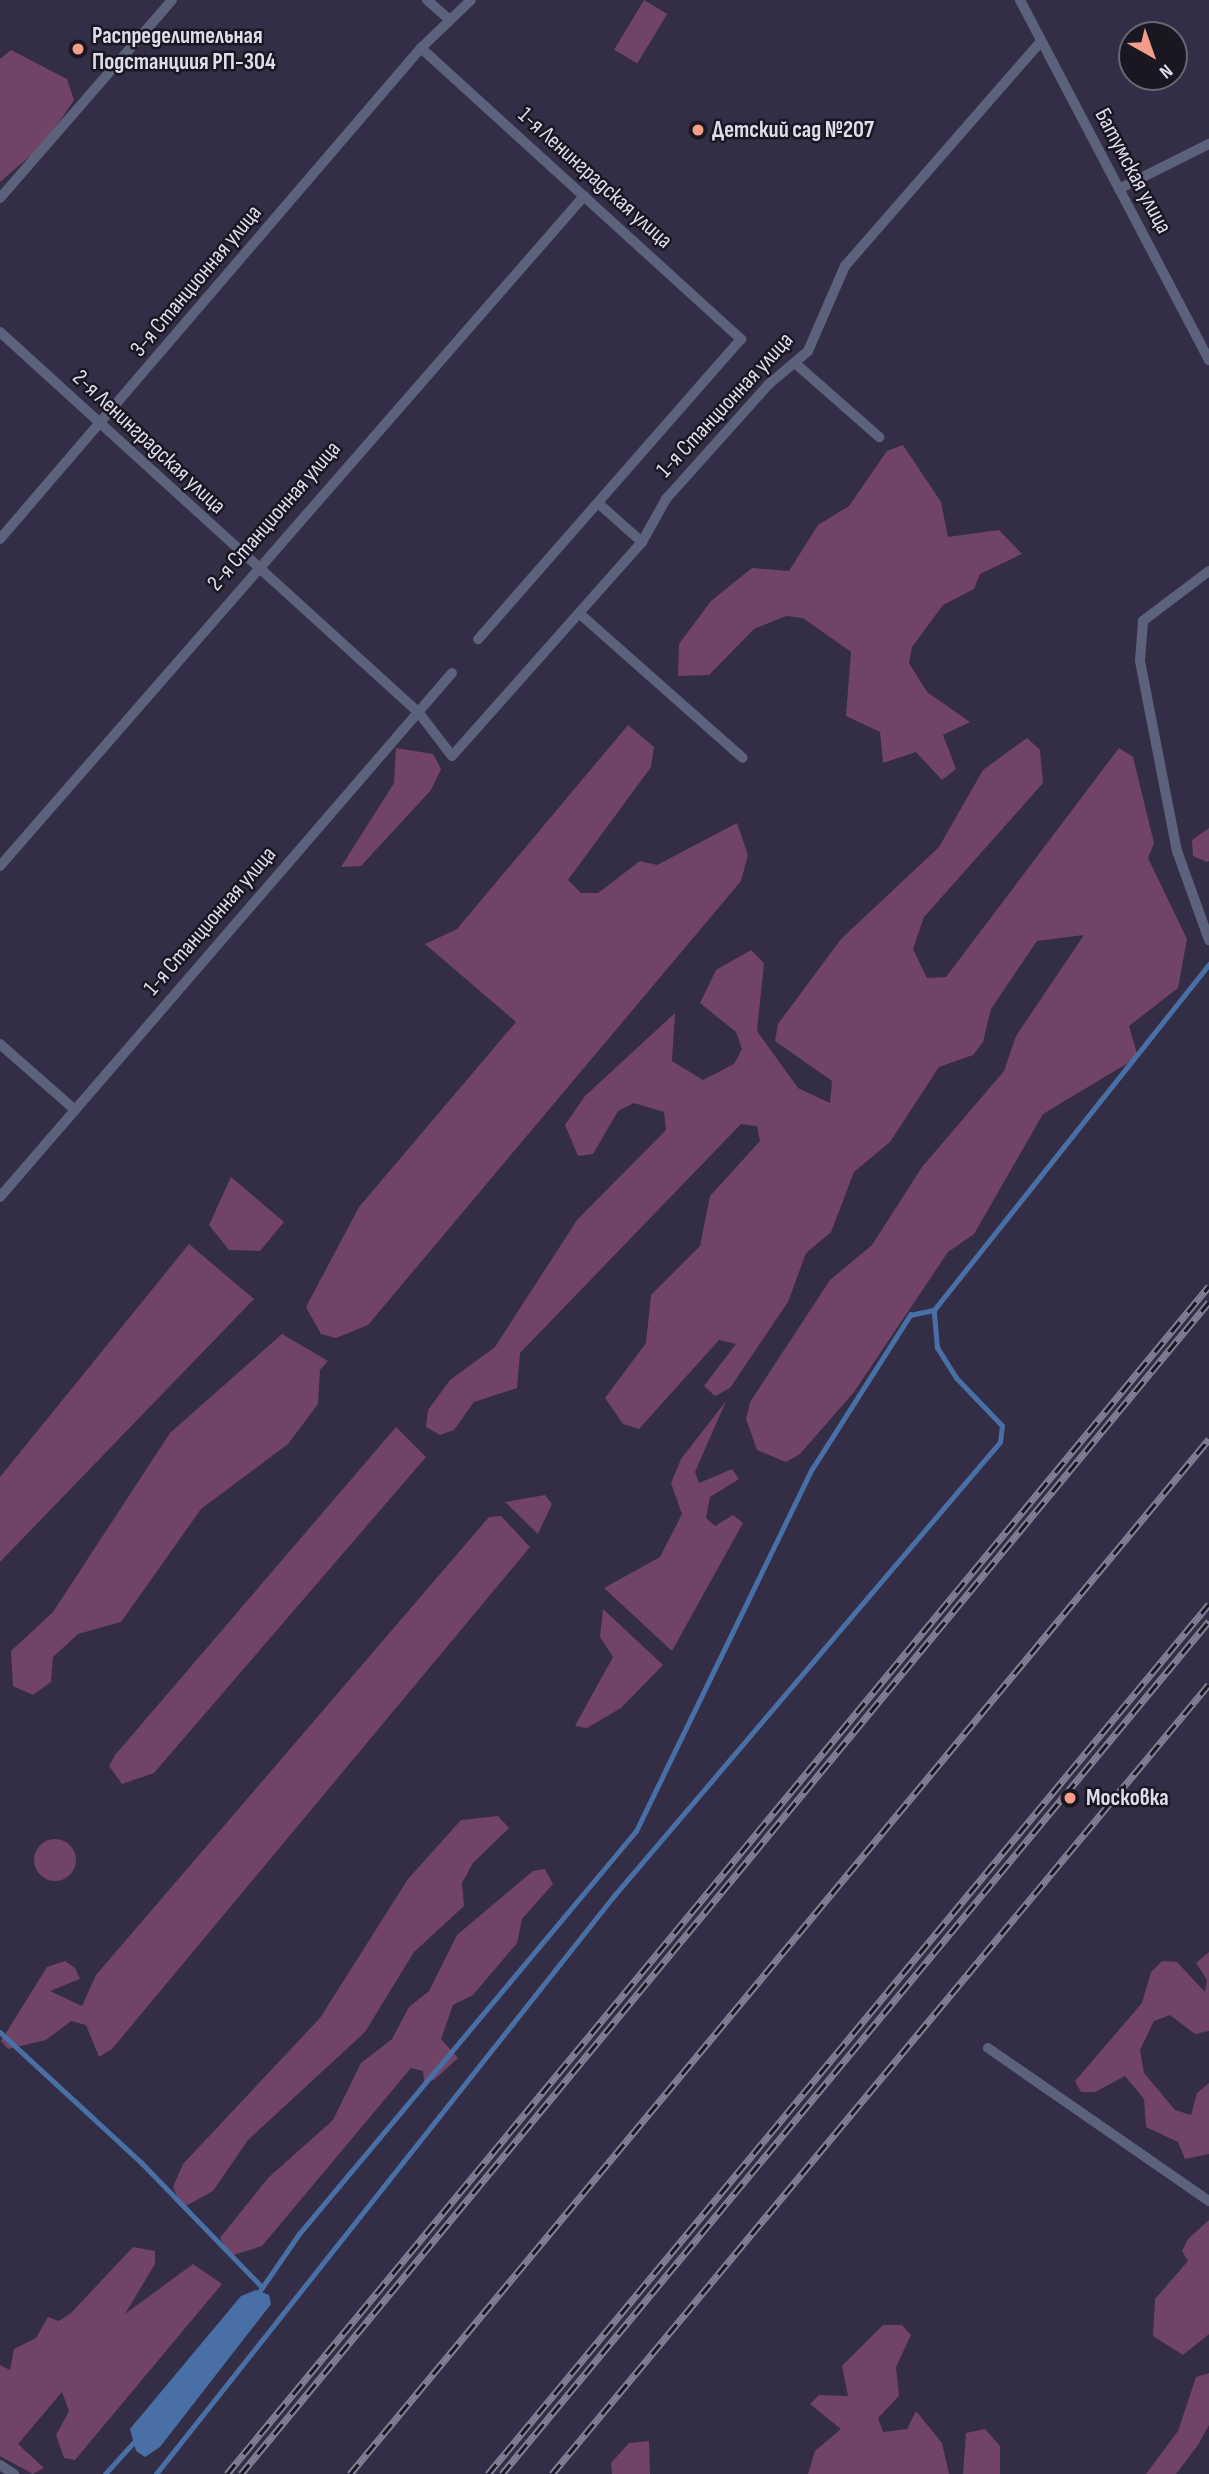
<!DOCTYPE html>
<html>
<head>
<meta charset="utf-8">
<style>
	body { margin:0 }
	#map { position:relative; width:1209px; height:2474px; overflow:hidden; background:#332d46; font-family:"Sofia Sans Condensed",sans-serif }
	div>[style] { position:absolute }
	.green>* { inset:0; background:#714367; transform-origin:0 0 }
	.round { border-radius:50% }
	.water>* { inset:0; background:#4870a7 }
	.stream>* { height:4.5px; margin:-2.25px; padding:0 2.25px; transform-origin:2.25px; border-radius:2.25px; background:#4870a7 }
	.minor>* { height:10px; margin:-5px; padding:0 5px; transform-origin:5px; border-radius:5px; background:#5c617c }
	.rail>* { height:7px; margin-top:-3.5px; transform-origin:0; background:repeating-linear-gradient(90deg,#1a1723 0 13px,#847f94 0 26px); box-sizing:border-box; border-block:2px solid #847f94 }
	.dots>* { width:19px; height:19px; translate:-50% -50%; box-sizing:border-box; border:4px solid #1a1723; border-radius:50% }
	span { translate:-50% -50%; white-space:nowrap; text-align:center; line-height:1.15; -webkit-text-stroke:5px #1a1723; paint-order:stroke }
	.poi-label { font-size:23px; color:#dfdcec; font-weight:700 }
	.left { translate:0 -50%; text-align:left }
	.street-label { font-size:23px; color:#dfdcec }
	.north { position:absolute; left:1118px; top:21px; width:70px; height:70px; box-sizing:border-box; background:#1a1723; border:2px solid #696673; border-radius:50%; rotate:140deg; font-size:19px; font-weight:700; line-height:28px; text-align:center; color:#dfdcec }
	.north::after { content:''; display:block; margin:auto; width:24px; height:32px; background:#f49e89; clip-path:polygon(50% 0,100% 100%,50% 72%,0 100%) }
</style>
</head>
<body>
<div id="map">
	<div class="green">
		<div style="left:644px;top:0;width:27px;height:58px;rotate:31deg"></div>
		<div style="clip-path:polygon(11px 50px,67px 79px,74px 100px,45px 143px,0 182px,0 59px)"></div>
		<div style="clip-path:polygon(903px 445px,941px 502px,948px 537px,999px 530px,1022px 554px,980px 574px,974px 589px,943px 605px,912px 647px,909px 663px,927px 692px,970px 722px,943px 735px,956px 769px,942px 780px,916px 752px,883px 763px,880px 732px,846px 716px,851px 652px,803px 618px,786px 616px,754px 629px,709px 675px,678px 676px,679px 644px,711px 601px,752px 568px,789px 571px,818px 525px,849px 506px,887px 451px)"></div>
		<div style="clip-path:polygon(628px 725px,654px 747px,651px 767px,568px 880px,581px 893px,598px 893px,640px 861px,657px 865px,737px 823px,748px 855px,741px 881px,368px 1325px,336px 1338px,321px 1334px,306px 1307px,359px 1207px,516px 1022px,425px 944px,457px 929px)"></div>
		<div style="clip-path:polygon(1027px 738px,1040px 750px,1043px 783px,924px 917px,913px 949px,927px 978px,946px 977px,1119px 748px,1133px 757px,1154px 843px,1148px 858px,1187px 939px,1178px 988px,1129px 1026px,1138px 1057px,1043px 1114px,974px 1234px,948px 1252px,854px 1392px,800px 1454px,786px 1462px,757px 1450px,746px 1419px,750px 1402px,830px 1280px,872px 1245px,922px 1167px,1004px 1071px,1016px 1036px,1084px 935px,1037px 941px,991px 1009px,983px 1042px,973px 1055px,939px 1067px,890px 1142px,854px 1172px,831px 1232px,806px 1253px,788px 1302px,730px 1388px,715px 1396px,704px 1386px,736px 1344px,719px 1340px,639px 1429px,623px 1424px,605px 1398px,646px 1343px,651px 1295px,700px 1246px,710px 1196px,760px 1141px,757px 1126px,741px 1124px,520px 1353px,517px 1388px,474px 1402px,454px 1430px,440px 1435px,426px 1427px,428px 1410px,450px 1380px,495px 1347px,577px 1220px,666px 1130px,664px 1112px,634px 1103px,618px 1111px,593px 1154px,578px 1156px,565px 1125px,585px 1096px,675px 1013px,672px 1061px,703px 1080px,734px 1064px,742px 1049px,736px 1032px,700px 1003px,716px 970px,751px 950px,764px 963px,757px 1031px,798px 1088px,830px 1103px,832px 1081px,775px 1041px,778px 1024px,841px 939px,939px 847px,983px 770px)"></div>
		<div style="clip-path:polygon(396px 748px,433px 754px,441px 769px,431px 790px,361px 866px,341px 867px,394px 783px)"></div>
		<div style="clip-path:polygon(1209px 828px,1209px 861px,1207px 862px,1193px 856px,1192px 840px)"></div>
		<div style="clip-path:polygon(231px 1177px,284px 1222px,260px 1251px,229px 1250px,209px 1225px)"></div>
		<div style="clip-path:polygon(189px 1244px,254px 1299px,0 1562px,0 1477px)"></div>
		<div style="clip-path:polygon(282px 1334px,328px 1361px,320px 1370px,318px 1404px,288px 1444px,201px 1509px,121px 1622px,78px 1634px,53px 1657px,51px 1682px,33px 1695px,13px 1686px,11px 1651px,53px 1612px,170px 1433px)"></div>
		<div style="clip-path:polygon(726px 1401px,695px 1472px,699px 1483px,732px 1469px,739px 1479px,710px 1497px,706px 1518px,715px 1526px,733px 1515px,743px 1523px,672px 1651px,604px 1588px,660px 1557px,682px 1514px,671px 1483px,681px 1459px)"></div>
		<div style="clip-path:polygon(396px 1427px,426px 1457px,154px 1773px,122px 1784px,109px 1766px,115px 1755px)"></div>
		<div style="clip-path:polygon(545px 1495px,552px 1504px,538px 1534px,505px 1502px)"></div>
		<div style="clip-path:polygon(501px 1516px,530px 1547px,112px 2049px,99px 2057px,86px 2025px,71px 2021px,46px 2040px,8px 2049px,1px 2041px,47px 1967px,65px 1961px,75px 1968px,80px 1979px,50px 1991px,82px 2006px,96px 1975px,489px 1517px)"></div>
		<div style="clip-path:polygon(603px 1609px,663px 1665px,621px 1708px,587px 1728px,575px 1726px,613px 1657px,600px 1637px)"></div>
		<div style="clip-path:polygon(498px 1816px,509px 1828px,473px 1863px,462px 1883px,464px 1906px,414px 1952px,365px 2032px,248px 2140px,213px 2191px,182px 2208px,173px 2187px,183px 2164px,320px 2018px,408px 1879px,461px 1820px)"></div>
		<div class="round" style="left:34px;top:1839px;width:42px;height:42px"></div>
		<div style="clip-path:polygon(545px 1869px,553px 1884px,522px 1919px,517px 1943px,473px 1995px,453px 2005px,441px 2039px,458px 2058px,434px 2080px,424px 2082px,423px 2071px,411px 2068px,262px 2246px,230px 2256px,220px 2238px,268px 2178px,333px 2120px,361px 2063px,392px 2039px,409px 2007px,429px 1991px,457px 1935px,533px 1871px)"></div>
		<div style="clip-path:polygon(1209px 1952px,1209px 2031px,1195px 2034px,1170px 2015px,1154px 2021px,1140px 2050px,1144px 2073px,1175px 2110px,1191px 2115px,1197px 2093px,1209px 2083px,1209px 2154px,1185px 2159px,1178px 2142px,1146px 2127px,1144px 2099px,1125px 2076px,1095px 2092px,1081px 2092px,1075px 2081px,1142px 2003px,1151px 1972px,1162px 1961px,1177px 1962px,1205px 1992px,1207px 1980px,1196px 1963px)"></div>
		<div style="clip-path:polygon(1209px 2220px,1209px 2334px,1183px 2355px,1153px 2336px,1155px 2299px,1188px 2261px,1182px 2251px,1188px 2239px)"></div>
		<div style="clip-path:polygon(133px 2247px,155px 2251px,155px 2264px,125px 2314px,193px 2264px,222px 2284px,75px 2460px,64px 2458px,56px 2435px,69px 2411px,62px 2392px,18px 2444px,44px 2468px,33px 2474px,0 2456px,0 2365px,10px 2370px,14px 2349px,36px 2338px,48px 2317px,59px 2321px,71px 2313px)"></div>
		<div style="clip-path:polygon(883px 2325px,902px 2325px,911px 2335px,896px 2367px,899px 2396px,878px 2418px,883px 2432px,907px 2429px,916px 2411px,942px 2443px,949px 2474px,808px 2474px,815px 2451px,841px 2429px,810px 2404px,819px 2395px,848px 2396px,842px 2366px)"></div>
		<div style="clip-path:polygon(1209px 2373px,1209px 2425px,1198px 2445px,1176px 2474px,1146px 2474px,1178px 2431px,1196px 2377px)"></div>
		<div style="clip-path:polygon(985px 2429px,1000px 2446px,1000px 2474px,963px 2474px,966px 2433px)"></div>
		<div style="clip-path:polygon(649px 2441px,650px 2474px,612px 2474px,611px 2463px,629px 2443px)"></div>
	</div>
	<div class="water">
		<div style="clip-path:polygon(256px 2290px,269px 2295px,271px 2304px,160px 2447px,145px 2457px,136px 2451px,130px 2429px,241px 2296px)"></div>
	</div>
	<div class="stream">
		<div style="left:0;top:2032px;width:193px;rotate:42.7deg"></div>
		<div style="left:142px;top:2163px;width:171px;rotate:45.9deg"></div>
		<div style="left:257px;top:2295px;width:74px;rotate:-55.5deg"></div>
		<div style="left:299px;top:2234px;width:525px;rotate:-50.1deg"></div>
		<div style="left:636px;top:1831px;width:403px;rotate:-64.1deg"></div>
		<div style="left:812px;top:1469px;width:183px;rotate:-57.5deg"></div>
		<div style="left:910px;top:1315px;width:25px;rotate:-12deg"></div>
		<div style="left:934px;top:1310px;width:442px;rotate:-51.5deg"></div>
		<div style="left:105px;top:2474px;width:43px;rotate:-47.8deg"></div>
		<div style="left:156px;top:2474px;width:736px;rotate:-51.62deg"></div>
		<div style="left:613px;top:1897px;width:597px;rotate:-49.62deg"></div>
		<div style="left:1000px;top:1442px;width:16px;rotate:-83deg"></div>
		<div style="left:1002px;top:1426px;width:66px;rotate:-133.8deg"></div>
		<div style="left:956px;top:1378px;width:36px;rotate:-122deg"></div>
		<div style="left:937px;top:1348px;width:38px;rotate:-95deg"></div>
	</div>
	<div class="minor">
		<div style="left:427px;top:0;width:30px;rotate:41deg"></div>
		<div style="left:1020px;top:0;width:407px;rotate:62.3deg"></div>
		<div style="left:421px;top:48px;width:433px;rotate:42.3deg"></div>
		<div style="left:741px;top:339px;width:399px;rotate:131.2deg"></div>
		<div style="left:1119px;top:189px;width:101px;rotate:-26.6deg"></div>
		<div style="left:0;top:198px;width:262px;rotate:-49deg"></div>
		<div style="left:0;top:332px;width:566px;rotate:42.28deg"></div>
		<div style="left:419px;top:713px;width:54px;rotate:52.5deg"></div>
		<div style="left:452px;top:756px;width:286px;rotate:-48.4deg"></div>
		<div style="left:642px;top:542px;width:49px;rotate:-60.8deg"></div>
		<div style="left:666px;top:499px;width:154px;rotate:-48.2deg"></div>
		<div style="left:769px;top:384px;width:51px;rotate:-40.2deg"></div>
		<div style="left:808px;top:351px;width:93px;rotate:-66.5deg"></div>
		<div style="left:845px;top:266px;width:298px;rotate:-48.9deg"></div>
		<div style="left:796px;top:364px;width:111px;rotate:41.3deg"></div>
		<div style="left:598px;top:503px;width:59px;rotate:41.6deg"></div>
		<div style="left:0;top:539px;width:647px;rotate:-49.39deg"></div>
		<div style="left:421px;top:48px;width:69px;rotate:-43.8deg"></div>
		<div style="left:1209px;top:571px;width:83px;rotate:142.9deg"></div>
		<div style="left:1143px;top:621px;width:40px;rotate:94.3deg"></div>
		<div style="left:1140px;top:661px;width:194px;rotate:79deg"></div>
		<div style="left:1177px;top:851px;width:95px;rotate:70.2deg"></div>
		<div style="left:580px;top:614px;width:217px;rotate:41.5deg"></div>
		<div style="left:0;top:866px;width:889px;rotate:-48.92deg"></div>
		<div style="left:0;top:1044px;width:98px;rotate:41.3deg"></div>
		<div style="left:0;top:1197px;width:692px;rotate:-49.22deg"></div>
		<div style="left:988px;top:2048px;width:269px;rotate:34.7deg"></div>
		<div style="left:0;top:2465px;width:17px;rotate:33deg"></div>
	</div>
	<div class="rail">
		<div style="left:227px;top:2474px;width:1541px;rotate:-50.42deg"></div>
		<div style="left:241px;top:2474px;width:1520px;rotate:-50.45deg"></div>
		<div style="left:350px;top:2474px;width:1345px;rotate:-50.31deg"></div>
		<div style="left:488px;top:2474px;width:1130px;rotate:-50.35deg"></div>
		<div style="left:502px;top:2474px;width:1108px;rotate:-50.35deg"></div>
		<div style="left:552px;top:2474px;width:1027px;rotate:-50.25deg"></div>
	</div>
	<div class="dots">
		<div style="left:78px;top:49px;background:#f49e89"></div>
		<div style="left:698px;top:130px;background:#f49e89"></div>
		<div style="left:1070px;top:1798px;background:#f49e89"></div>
	</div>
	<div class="poi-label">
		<span class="left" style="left:92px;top:49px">Распределительная<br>Подстанциия РП-304</span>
		<span class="left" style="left:712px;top:130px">Детский сад №207</span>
		<span class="left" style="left:1086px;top:1798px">Московка</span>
	</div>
	<div class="street-label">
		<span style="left:1133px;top:171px;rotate:62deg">Батумская улица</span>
		<span style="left:595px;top:178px;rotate:42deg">1-я Ленинградская улица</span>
		<span style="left:196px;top:281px;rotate:-50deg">3-я Станционная улица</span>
		<span style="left:725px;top:405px;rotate:-47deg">1-я Станционная улица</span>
		<span style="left:149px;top:442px;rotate:43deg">2-я Ленинградская улица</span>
		<span style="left:274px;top:516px;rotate:-49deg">2-я Станционная улица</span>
		<span style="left:210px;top:921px;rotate:-49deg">1-я Станционная улица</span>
	</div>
	<div class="north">N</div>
</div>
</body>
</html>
